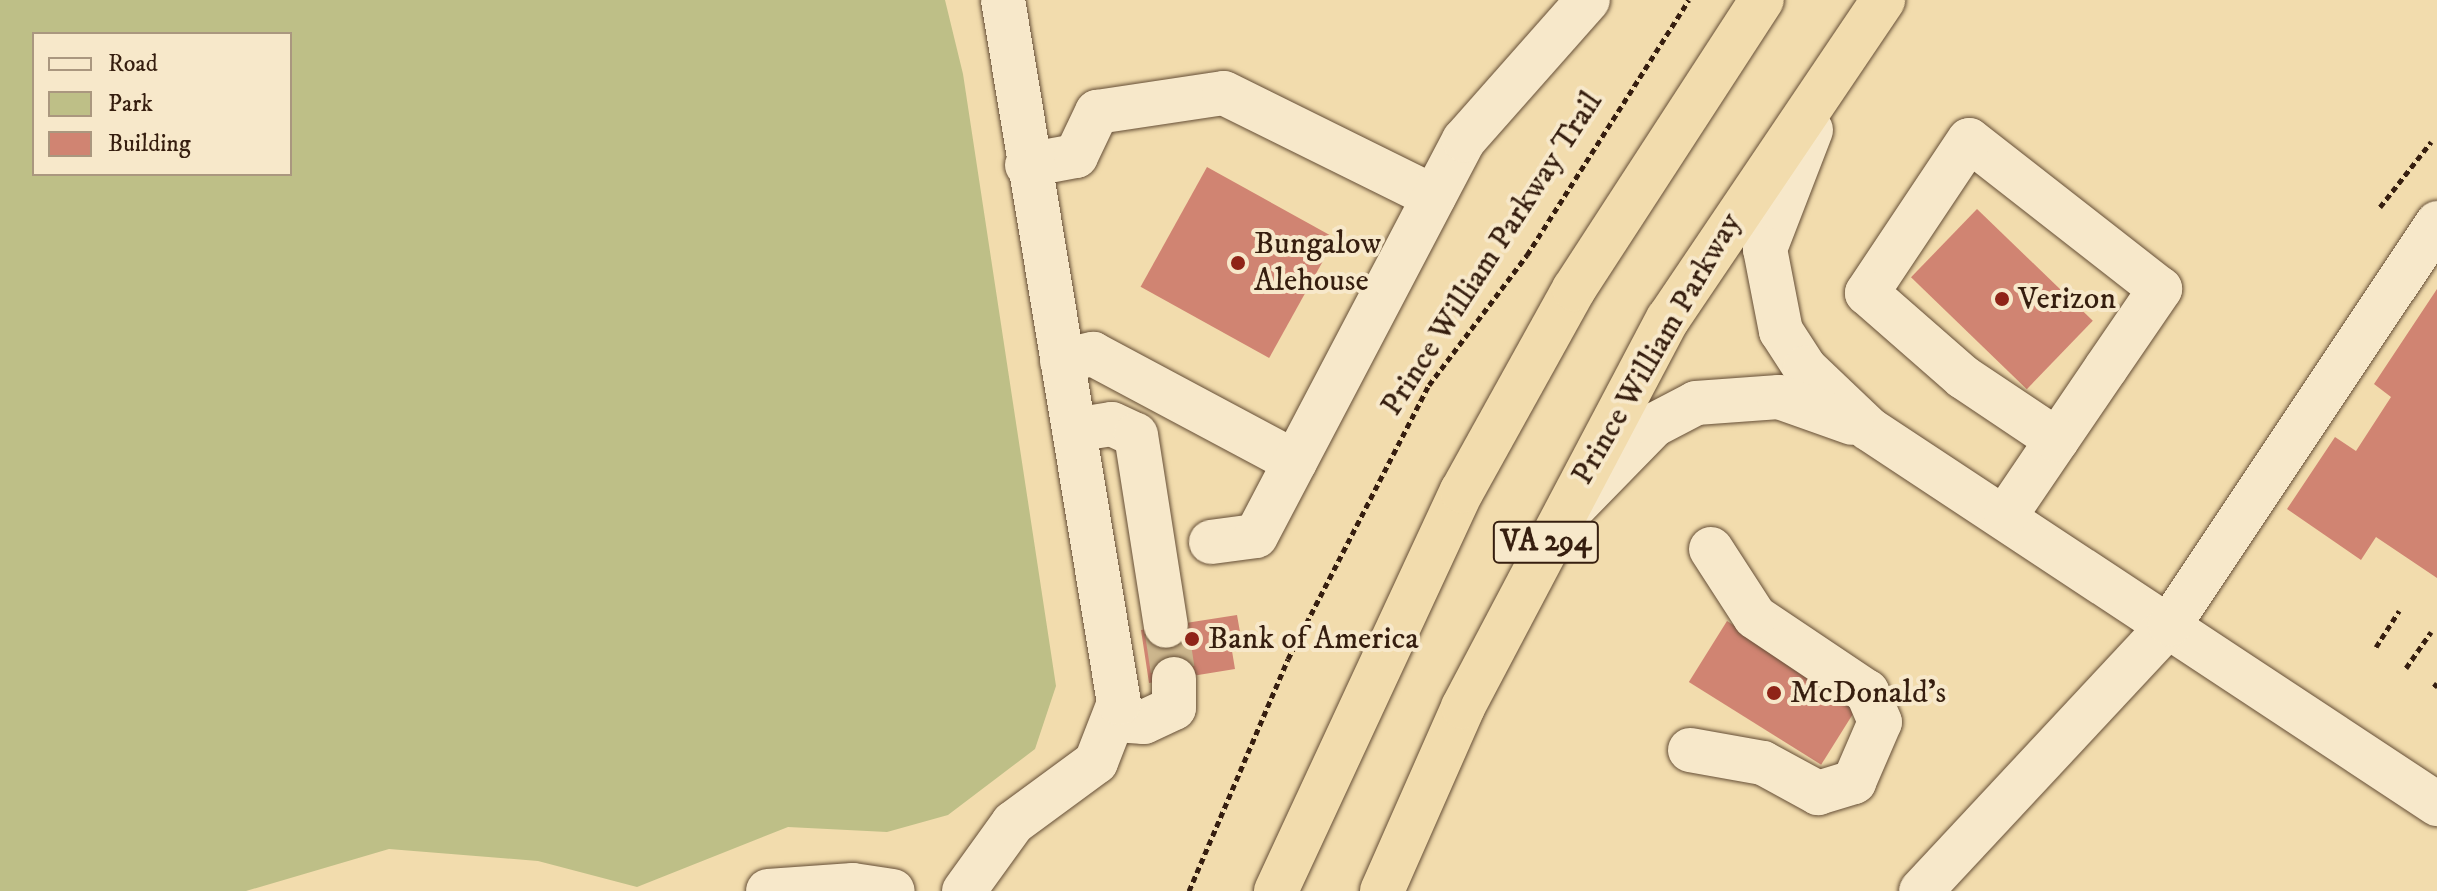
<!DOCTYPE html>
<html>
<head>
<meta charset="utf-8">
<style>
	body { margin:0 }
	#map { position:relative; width:2437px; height:891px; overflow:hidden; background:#f2dcad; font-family:"IM FELL DW Pica",serif }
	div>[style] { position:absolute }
	.green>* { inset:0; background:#bebf87 }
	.building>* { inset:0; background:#d08472; transform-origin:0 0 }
	.minor-tunnel>* { height:44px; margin-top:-22px; transform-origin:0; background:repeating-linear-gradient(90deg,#ccb68d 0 44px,transparent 0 66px) }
	.path>* { height:5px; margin-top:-2.5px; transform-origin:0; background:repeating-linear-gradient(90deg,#361e0f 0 6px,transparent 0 10px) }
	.roads { filter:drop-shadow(0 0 2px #654e36) drop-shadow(0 0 2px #654e36) }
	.minor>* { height:44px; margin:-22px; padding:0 22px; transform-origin:22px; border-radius:22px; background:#f7e8ca }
	.highway>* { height:44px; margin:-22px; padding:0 22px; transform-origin:22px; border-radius:22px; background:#f2dcad }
	.dots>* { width:22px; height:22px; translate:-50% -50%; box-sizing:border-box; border:4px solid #f7e8ca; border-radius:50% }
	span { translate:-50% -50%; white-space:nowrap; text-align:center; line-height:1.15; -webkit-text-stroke:8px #f7e8ca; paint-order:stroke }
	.shield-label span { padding:2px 6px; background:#f7e8ca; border:2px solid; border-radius:6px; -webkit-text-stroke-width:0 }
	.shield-label { font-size:30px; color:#361e0f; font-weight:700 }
	.poi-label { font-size:32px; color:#361e0f }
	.left { translate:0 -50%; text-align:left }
	.street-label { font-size:32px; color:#361e0f }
	.legend { position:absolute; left:32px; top:32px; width:260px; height:144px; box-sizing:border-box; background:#f7e8ca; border:2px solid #aa977f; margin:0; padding:10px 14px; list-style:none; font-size:24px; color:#361e0f }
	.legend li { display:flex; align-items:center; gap:16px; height:40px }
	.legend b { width:40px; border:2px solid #aa977f }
</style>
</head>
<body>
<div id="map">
	<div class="green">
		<div style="clip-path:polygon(evenodd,0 0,945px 0,963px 74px,1056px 686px,1035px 749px,948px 815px,887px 832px,788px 827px,637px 887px,538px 861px,389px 849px,246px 891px,0 891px,0 0,34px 34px,290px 34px,290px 174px,34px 174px,34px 34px)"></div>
	</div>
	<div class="building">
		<div style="left:1207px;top:167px;width:147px;height:137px;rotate:29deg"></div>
		<div style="left:1977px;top:209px;width:161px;height:95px;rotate:44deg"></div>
		<div style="clip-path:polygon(2437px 289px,2437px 578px,2376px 537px,2361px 560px,2287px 509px,2335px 437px,2356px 451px,2391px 397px,2374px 384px)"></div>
		<div style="clip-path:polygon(1237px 615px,1243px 649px,1232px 651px,1235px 669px,1149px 683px,1141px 630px)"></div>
		<div style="left:1727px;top:621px;width:156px;height:72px;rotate:32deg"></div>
	</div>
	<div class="minor-tunnel">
		<div style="left:1166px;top:626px;width:54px;rotate:81.4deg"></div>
	</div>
	<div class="path">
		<div style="left:2380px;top:207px;width:83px;rotate:-51.9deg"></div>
		<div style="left:2376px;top:647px;width:43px;rotate:-57.4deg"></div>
		<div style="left:2406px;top:668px;width:44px;rotate:-55.2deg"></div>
		<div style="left:2434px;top:687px;width:5px;rotate:-53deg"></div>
		<div style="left:1189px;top:891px;width:252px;rotate:-66.9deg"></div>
		<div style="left:1288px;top:659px;width:308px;rotate:-62.8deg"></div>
		<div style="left:1429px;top:385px;width:163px;rotate:-53deg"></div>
		<div style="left:1527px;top:255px;width:302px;rotate:-57.6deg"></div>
	</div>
	<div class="roads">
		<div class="minor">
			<div style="left:1811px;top:130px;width:128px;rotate:111.1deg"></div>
			<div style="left:1765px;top:249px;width:84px;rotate:79deg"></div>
			<div style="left:1781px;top:331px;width:44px;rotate:57deg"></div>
			<div style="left:1805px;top:368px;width:88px;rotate:43.6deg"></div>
			<div style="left:1869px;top:429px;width:681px;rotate:33.43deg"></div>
			<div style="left:1027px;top:165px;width:50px;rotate:-10.4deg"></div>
			<div style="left:1076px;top:156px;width:49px;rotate:-64.5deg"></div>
			<div style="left:1097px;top:112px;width:128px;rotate:-8.5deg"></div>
			<div style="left:1224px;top:93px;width:234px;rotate:26.3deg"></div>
			<div style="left:1062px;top:361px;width:32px;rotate:-13deg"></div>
			<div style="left:1093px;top:354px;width:229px;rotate:28.1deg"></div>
			<div style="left:1074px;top:430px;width:38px;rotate:-9deg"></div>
			<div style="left:1112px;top:424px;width:26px;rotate:25deg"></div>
			<div style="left:1136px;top:435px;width:193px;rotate:81.1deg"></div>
			<div style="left:1574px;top:507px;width:115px;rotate:-45.7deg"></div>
			<div style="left:1654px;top:425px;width:47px;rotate:-27.6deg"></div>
			<div style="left:1696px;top:403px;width:83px;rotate:-4.1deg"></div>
			<div style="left:1779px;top:397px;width:77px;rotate:19.6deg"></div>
			<div style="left:2006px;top:515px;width:91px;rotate:-55.8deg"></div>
			<div style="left:2057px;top:440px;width:87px;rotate:-55.8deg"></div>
			<div style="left:2106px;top:368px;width:96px;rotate:-55.6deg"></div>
			<div style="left:2160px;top:289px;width:242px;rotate:-142deg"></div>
			<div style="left:1969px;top:140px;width:184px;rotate:123.7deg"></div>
			<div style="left:1867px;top:293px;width:128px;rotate:41.2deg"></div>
			<div style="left:1963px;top:377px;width:113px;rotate:33.8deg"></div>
			<div style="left:1211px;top:542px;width:45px;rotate:-7.6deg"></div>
			<div style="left:1256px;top:536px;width:447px;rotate:-62.3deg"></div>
			<div style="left:1464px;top:140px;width:187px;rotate:-48.5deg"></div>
			<div style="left:1116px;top:720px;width:28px;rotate:4deg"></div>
			<div style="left:1144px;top:722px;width:33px;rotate:-25deg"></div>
			<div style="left:1174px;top:708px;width:29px;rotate:-90deg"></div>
			<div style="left:1690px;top:750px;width:74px;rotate:10.1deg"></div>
			<div style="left:1763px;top:763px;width:63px;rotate:28.6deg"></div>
			<div style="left:1818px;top:793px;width:38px;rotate:-17deg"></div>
			<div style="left:1854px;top:782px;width:65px;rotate:-66.6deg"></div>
			<div style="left:1880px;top:722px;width:33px;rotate:-113deg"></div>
			<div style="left:1867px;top:692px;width:135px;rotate:-146.2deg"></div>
			<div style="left:1755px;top:617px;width:81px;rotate:-122.9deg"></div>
			<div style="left:768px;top:891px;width:85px;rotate:-4deg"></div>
			<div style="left:853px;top:885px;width:40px;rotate:8.5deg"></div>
			<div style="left:964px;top:891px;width:84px;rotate:-54.2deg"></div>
			<div style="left:1013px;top:823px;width:103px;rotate:-36.3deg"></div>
			<div style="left:1096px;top:762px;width:63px;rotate:-68.7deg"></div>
			<div style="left:1119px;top:703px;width:713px;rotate:-99.37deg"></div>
			<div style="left:1921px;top:891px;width:365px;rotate:-47deg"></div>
			<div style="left:2170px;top:624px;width:482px;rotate:-56.3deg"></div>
		</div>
		<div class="highway">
			<div style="left:1276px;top:891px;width:441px;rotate:-65.1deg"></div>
			<div style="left:1462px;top:491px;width:231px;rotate:-61deg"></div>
			<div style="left:1574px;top:289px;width:345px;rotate:-57deg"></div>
			<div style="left:1382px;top:891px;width:201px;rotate:-66.2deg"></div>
			<div style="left:1463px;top:707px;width:439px;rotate:-62.2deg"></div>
			<div style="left:1668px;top:319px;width:385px;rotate:-56deg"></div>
		</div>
	</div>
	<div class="dots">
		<div style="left:1238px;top:263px;background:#8f2418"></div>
		<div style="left:2002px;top:299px;background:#8f2418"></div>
		<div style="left:1192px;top:639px;background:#8f2418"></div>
		<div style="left:1774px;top:693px;background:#8f2418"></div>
	</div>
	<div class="shield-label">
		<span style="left:1546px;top:542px">VA 294</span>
	</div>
	<div class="poi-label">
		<span class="left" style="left:1254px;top:263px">Bungalow<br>Alehouse</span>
		<span class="left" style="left:2018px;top:299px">Verizon</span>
		<span class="left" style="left:1208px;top:639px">Bank of America</span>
		<span class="left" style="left:1790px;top:693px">McDonald's</span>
	</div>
	<div class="street-label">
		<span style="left:1492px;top:254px;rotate:-57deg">Prince William Parkway Trail</span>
		<span style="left:1657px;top:349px;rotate:-60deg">Prince William Parkway</span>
	</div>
	<ul class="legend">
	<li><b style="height:10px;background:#f7e8ca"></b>Road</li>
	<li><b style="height:22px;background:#bebf87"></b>Park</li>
	<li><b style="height:22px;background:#d08472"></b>Building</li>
	</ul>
</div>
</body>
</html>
